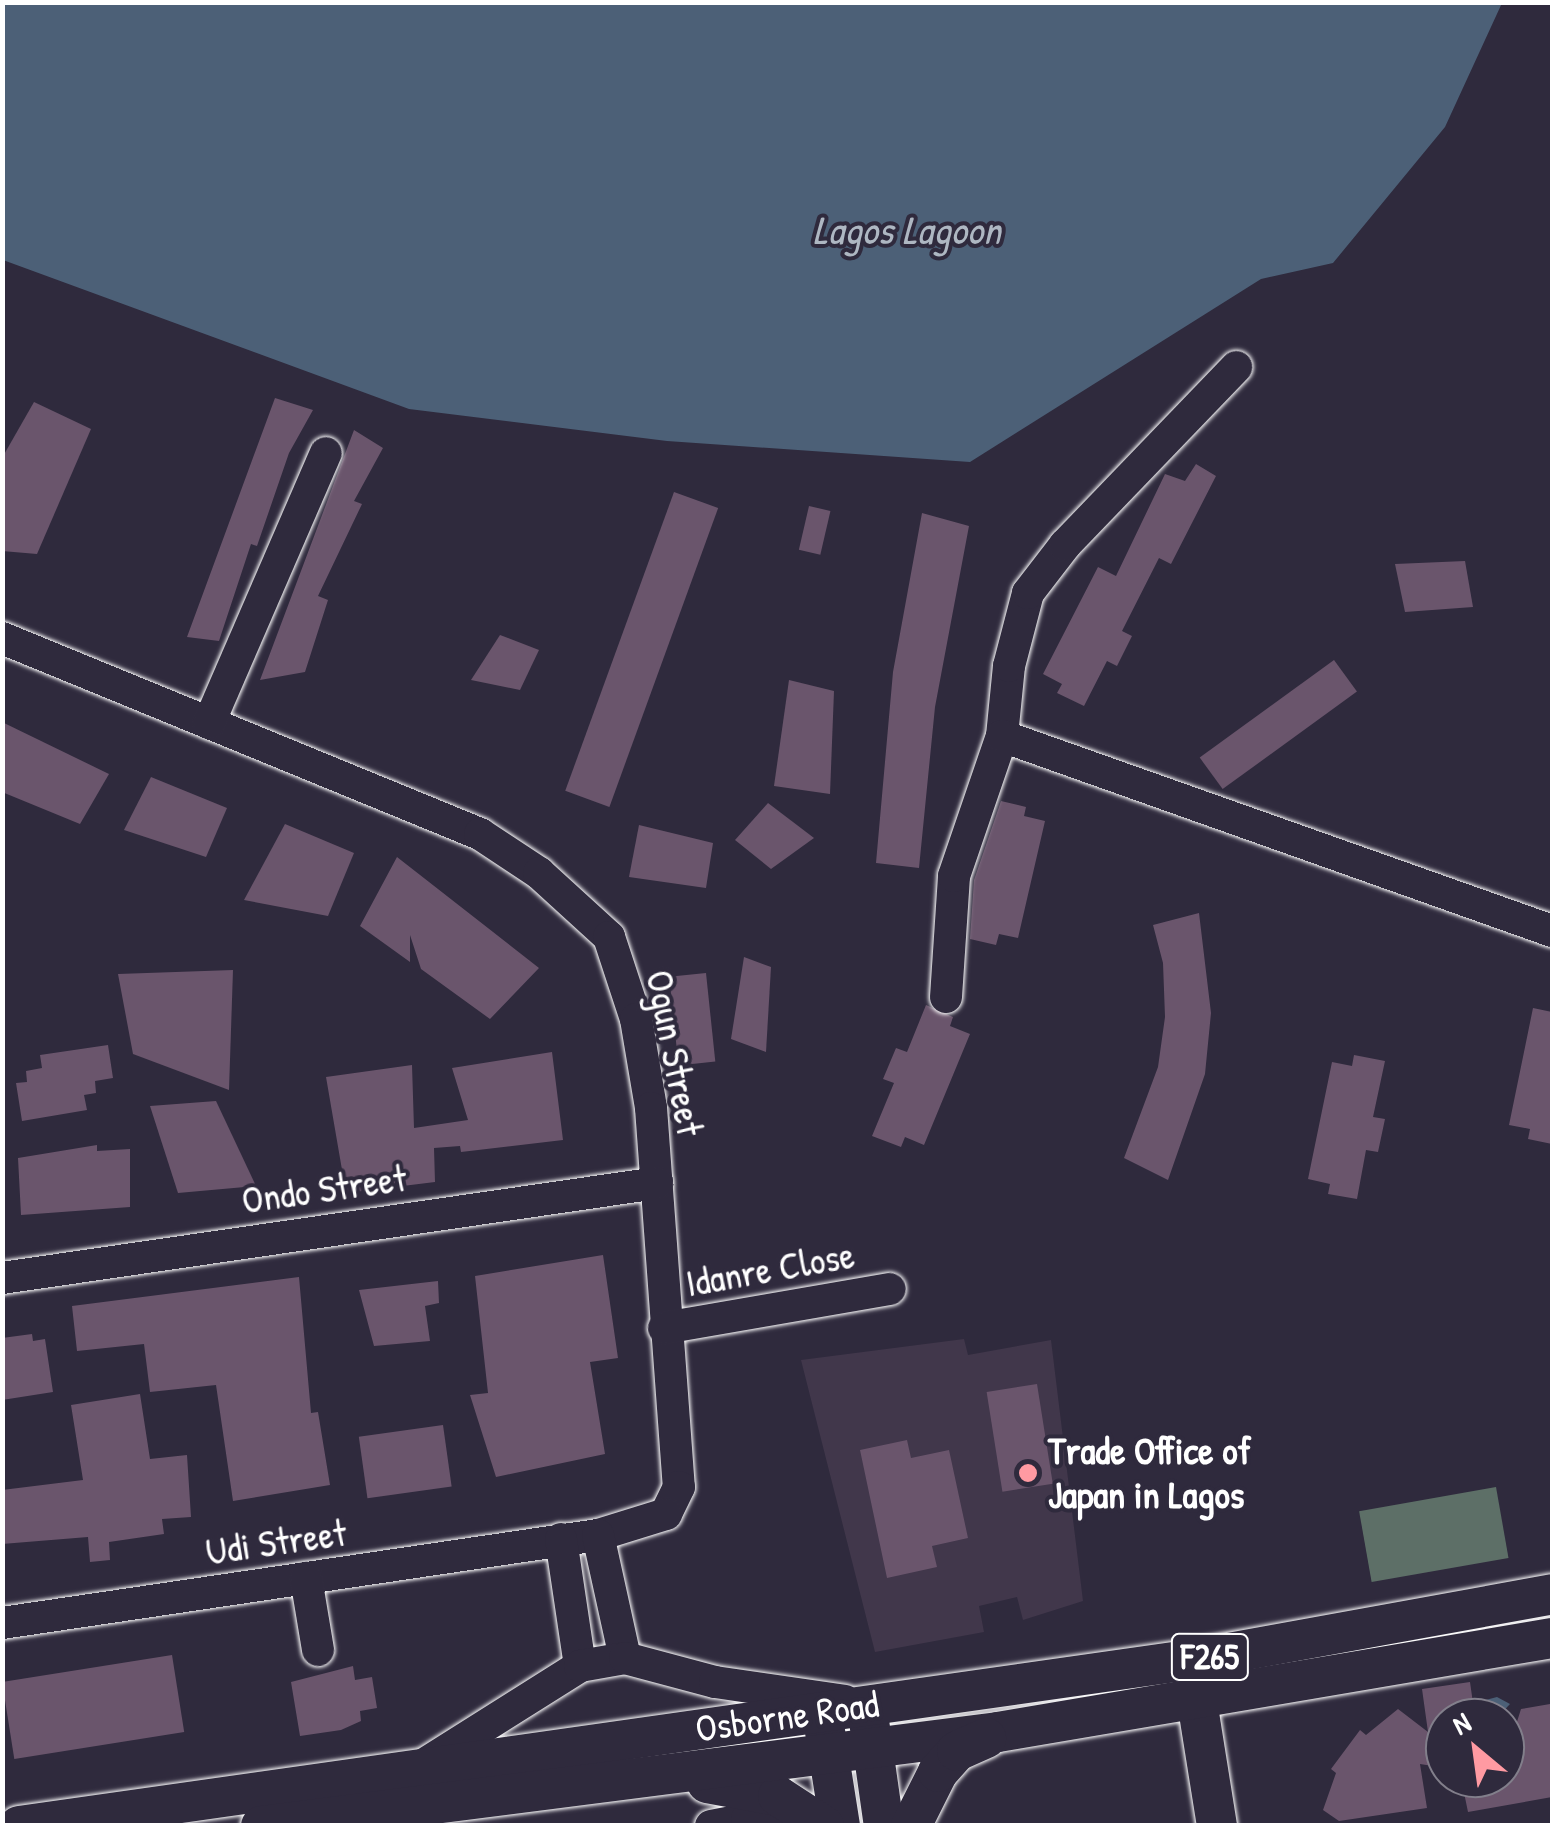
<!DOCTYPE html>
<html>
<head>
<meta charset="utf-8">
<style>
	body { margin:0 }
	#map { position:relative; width:1555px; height:1828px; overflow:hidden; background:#2f2a3d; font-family:"Patrick Hand",sans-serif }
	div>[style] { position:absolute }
	.built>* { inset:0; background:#41374b }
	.green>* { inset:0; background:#5d6f67; transform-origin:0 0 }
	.water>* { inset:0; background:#4c6077 }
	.building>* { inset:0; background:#6a556c; transform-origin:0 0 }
	.roads { filter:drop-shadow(0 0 2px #fff) drop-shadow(0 0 2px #fff) }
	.minor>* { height:32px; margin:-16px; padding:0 16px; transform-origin:16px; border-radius:16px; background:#2f2a3d }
	.major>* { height:40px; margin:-20px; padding:0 20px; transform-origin:20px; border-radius:20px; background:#2f2a3d }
	.dots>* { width:28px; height:28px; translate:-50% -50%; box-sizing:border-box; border:5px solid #2f2a3d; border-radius:50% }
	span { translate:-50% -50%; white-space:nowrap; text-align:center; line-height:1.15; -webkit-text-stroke:8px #2f2a3d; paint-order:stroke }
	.shield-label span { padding:2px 8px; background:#2f2a3d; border:2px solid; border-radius:8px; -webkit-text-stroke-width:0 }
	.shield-label { font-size:35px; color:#fff; font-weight:700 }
	.street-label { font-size:38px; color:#fff }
	.poi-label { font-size:38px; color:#fff; font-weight:700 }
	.left { translate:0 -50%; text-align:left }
	.water-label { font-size:40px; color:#aeb7c2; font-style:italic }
	.frame { position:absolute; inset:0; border:5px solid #fff; pointer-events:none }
	.north { position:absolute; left:1425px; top:1698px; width:100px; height:100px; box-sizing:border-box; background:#2f2a3d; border:2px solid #827f8b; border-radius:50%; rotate:331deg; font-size:28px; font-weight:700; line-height:40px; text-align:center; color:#fff }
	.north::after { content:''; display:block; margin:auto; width:35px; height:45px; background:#ff9aa2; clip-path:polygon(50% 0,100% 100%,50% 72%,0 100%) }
</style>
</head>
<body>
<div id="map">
	<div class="built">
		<div style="clip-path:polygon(964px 1339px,968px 1355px,1051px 1340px,1083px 1601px,1023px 1620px,1017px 1597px,979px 1606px,984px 1632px,875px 1652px,801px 1360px)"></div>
	</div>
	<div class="green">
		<div style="left:1496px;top:1487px;width:72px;height:139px;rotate:80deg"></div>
	</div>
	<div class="water">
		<div style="clip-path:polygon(3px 2px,1502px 2px,1502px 3px,1445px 127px,1333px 263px,1261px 279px,970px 462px,667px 441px,409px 409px,3px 260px)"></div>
		<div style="clip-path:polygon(1497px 1697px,1510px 1704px,1497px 1718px,1465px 1718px,1478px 1702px)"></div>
	</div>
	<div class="building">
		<div style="clip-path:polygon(275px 398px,313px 410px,289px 453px,257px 546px,251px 544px,219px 641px,187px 637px)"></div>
		<div style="clip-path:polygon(34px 402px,91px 429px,37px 554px,2px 551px,2px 458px)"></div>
		<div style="clip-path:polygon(354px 430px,383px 448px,354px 501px,362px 504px,318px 596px,328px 600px,305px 672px,260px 680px)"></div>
		<div style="clip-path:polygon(1196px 464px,1216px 476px,1171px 564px,1159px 558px,1122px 631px,1132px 636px,1117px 666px,1107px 661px,1084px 706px,1057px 693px,1062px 684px,1043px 674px,1098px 567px,1116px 576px,1165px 474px,1185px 481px)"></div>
		<div style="left:674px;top:492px;width:47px;height:318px;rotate:20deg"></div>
		<div style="left:809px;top:506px;width:22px;height:45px;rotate:13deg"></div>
		<div style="clip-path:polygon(922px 513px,969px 526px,935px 707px,919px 868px,876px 863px,893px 672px)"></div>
		<div style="clip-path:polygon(1465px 561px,1473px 607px,1405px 612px,1395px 564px)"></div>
		<div style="clip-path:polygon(500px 635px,539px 650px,520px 690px,471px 680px)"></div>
		<div style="left:1334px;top:660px;width:39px;height:166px;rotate:54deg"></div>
		<div style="clip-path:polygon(789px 680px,834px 691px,830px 794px,774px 786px)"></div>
		<div style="clip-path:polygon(2px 722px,109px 774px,80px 824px,2px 792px)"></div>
		<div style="clip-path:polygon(151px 777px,227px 808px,206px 857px,124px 830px)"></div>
		<div style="clip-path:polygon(1001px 801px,1026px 807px,1024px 816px,1045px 821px,1018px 938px,999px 934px,996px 945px,970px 939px,974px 880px)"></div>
		<div style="clip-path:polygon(768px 803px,814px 838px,771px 869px,735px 840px)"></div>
		<div style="clip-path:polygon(285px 824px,354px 853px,328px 916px,244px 900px)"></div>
		<div style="clip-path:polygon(639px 825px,713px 843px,706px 888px,629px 877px)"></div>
		<div style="clip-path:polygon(397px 857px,539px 968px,490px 1019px,421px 969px,410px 935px,410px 962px,360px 926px)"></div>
		<div style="clip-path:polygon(1199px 913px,1211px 1013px,1205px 1074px,1168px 1180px,1124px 1158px,1158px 1067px,1165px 1017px,1163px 963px,1153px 925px)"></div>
		<div style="clip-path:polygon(744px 957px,771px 967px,766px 1052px,731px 1039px)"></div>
		<div style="clip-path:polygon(233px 970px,229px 1090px,133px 1054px,118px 974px)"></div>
		<div style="left:706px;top:973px;width:89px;height:37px;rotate:84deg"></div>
		<div style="clip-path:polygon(926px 1005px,953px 1017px,950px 1026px,970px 1034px,924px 1145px,905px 1137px,901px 1147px,872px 1136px,894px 1083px,883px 1079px,896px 1048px,907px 1052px)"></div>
		<div style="clip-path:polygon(1533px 1008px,1552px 1012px,1552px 1144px,1528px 1139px,1530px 1129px,1509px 1125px)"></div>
		<div style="clip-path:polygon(108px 1045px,113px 1078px,95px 1081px,96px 1093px,84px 1095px,87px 1110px,22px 1121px,16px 1083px,27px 1082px,26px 1071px,42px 1068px,40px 1055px)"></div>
		<div style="clip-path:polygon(552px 1052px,563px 1140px,461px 1152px,460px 1146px,434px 1148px,435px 1182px,346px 1193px,326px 1077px,412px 1065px,414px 1128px,468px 1120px,452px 1068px)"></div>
		<div style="clip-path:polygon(1354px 1055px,1385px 1061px,1373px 1117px,1385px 1119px,1378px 1152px,1366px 1150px,1357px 1199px,1328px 1194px,1330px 1184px,1308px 1179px,1332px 1062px,1352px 1066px)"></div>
		<div style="clip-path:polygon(216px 1101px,256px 1186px,178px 1193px,150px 1106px)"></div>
		<div style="clip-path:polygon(97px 1145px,97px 1151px,130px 1149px,130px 1207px,21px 1215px,18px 1158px)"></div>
		<div style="clip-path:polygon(603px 1255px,618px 1358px,590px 1362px,605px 1454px,496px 1477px,470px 1395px,488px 1393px,475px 1276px)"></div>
		<div style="clip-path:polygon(299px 1277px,311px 1413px,318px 1412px,330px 1485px,233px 1501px,216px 1385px,150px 1392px,144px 1344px,77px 1351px,72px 1306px)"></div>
		<div style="clip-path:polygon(438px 1281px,439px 1303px,425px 1306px,430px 1341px,374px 1346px,359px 1290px)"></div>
		<div style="clip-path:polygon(32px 1334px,33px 1341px,45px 1339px,53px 1392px,2px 1400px,2px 1338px)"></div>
		<div style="left:1037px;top:1384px;width:101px;height:51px;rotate:81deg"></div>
		<div style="clip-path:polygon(140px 1394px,150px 1459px,187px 1455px,191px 1517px,162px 1519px,164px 1534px,109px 1542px,110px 1560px,90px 1562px,88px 1537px,2px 1544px,2px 1490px,83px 1480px,71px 1405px)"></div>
		<div style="left:443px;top:1425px;width:62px;height:85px;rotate:82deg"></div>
		<div style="clip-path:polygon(907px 1440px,911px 1458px,949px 1450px,968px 1538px,932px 1546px,937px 1567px,887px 1578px,860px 1450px)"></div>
		<div style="left:172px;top:1655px;width:78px;height:172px;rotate:81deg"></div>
		<div style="clip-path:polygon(353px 1666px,355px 1680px,372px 1677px,377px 1708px,360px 1711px,361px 1721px,341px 1730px,300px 1736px,291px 1682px)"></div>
		<div style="clip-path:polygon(1470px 1682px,1473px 1703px,1445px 1718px,1445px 1768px,1420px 1764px,1427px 1808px,1339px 1821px,1323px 1810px,1336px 1773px,1331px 1769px,1360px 1730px,1366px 1735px,1398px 1709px,1428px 1732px,1422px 1689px)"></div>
		<div style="clip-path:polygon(1550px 1704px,1552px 1797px,1468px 1812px,1461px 1778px,1505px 1778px,1505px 1728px,1515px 1728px,1521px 1709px)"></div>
	</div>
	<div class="roads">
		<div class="minor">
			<div style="left:2px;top:638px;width:517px;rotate:22.3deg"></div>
			<div style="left:480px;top:834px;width:71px;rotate:33.5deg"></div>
			<div style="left:539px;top:873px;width:95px;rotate:42.4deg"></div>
			<div style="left:609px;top:937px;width:86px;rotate:71.8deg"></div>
			<div style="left:636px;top:1019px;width:90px;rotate:80.4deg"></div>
			<div style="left:651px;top:1108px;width:380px;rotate:85.8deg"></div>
			<div style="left:679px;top:1487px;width:30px;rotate:116deg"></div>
			<div style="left:666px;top:1514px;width:71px;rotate:162.8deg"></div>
			<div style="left:598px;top:1535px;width:602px;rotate:171.6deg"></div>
			<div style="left:209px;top:723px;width:294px;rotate:-66.6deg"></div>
			<div style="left:1002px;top:736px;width:70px;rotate:-84.3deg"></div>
			<div style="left:1009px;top:666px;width:75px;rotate:-75.4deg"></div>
			<div style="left:1028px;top:593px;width:61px;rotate:-52.4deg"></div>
			<div style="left:1065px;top:545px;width:247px;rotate:-46.1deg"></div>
			<div style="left:946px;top:997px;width:121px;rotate:-86.2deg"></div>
			<div style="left:954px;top:876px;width:148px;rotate:-71.1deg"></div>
			<div style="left:1002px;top:736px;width:584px;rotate:19.52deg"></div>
			<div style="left:2px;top:1278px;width:662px;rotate:-8.25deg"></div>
			<div style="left:664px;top:1328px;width:229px;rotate:-9.8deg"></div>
			<div style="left:598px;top:1535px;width:126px;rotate:77.6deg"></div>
			<div style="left:561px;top:1539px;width:128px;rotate:81.5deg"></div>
			<div style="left:306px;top:1578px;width:73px;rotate:80.5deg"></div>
			<div style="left:423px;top:1765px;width:186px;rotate:-32.2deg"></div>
			<div style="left:580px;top:1666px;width:46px;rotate:-10.1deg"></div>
			<div style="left:625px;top:1658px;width:93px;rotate:14.9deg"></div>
			<div style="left:715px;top:1682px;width:131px;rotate:8.3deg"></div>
			<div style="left:711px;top:1826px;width:37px;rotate:-11deg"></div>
			<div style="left:747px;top:1819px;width:31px;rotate:13deg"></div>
		</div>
		<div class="major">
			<div style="left:1197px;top:1701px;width:127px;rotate:80.9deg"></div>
			<div style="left:869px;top:1721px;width:106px;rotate:81.9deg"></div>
			<div style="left:824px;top:1725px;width:102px;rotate:81deg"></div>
			<div style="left:707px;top:1783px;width:72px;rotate:10.4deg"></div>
			<div style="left:778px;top:1796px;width:55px;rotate:33.1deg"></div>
			<div style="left:19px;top:1826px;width:1189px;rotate:-8.08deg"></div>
			<div style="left:1196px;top:1659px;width:362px;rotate:-10.3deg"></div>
			<div style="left:261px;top:1826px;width:743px;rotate:-7.27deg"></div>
			<div style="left:998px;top:1732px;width:562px;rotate:-9.63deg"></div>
			<div style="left:911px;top:1826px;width:60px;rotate:-63.4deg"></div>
			<div style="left:938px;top:1772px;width:28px;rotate:-48deg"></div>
			<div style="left:957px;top:1751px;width:32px;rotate:-24deg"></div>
		</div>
	</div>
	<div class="dots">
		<div style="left:1028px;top:1473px;background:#ff9aa2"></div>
	</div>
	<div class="shield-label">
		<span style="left:1210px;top:1657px">F265</span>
	</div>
	<div class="street-label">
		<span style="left:675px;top:1053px;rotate:79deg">Ogun Street</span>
		<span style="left:324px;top:1189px;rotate:-8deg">Ondo Street</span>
		<span style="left:770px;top:1269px;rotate:-10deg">Idanre Close</span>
		<span style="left:276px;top:1542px;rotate:-8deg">Udi Street</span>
		<span style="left:787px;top:1716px;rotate:-8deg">Osborne Road</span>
	</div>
	<div class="poi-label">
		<span class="left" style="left:1048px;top:1473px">Trade Office of<br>Japan in Lagos</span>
	</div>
	<div class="water-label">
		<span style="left:907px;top:229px">Lagos Lagoon</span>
	</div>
	<div class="frame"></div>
	<div class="north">N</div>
</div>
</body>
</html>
